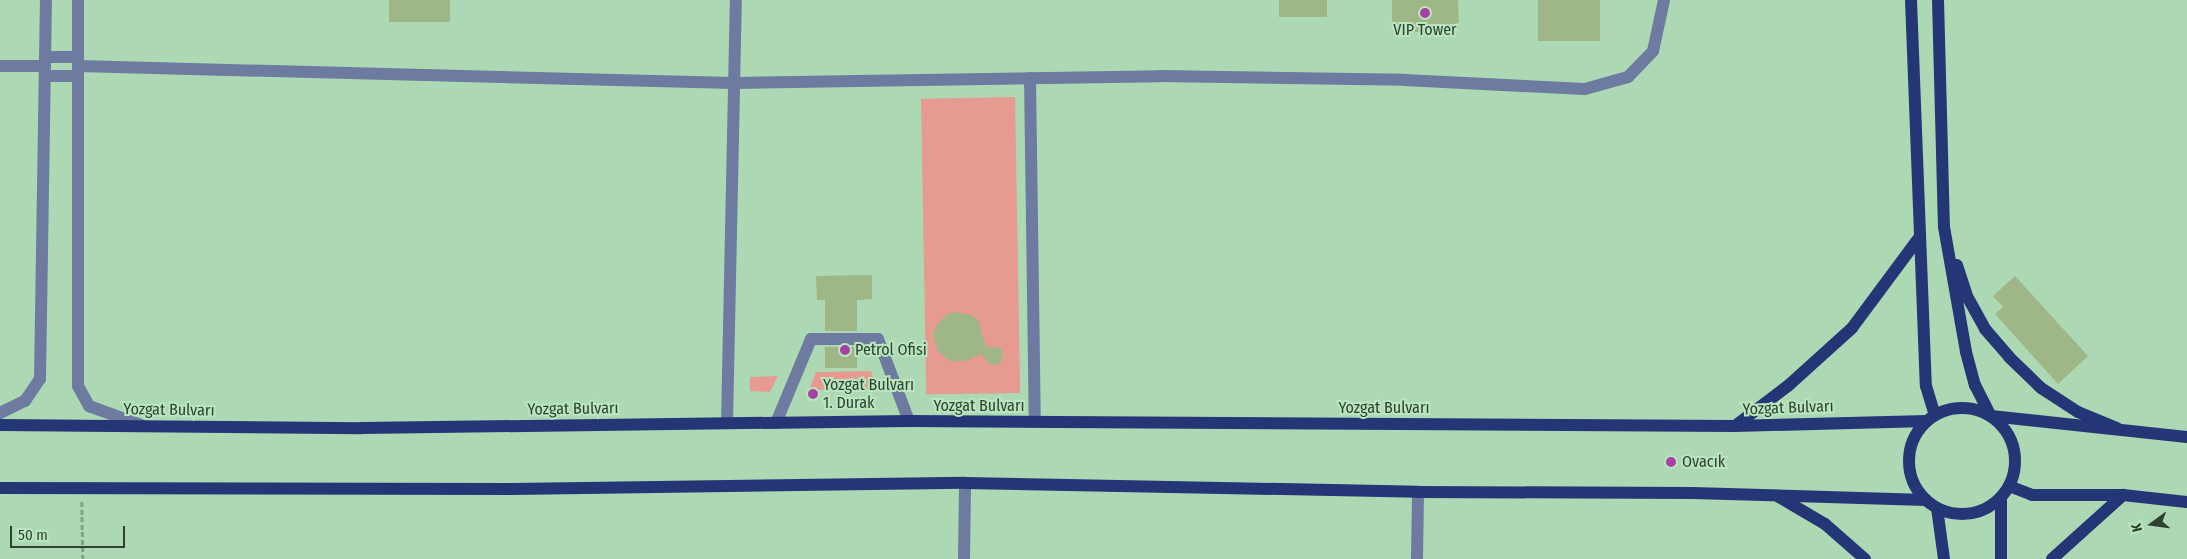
<!DOCTYPE html>
<html>
<head>
<meta charset="utf-8">
<style>
	body { margin:0 }
	#map { position:relative; width:2187px; height:559px; overflow:hidden; background:#acd9b3; font-family:"Fira Sans Condensed",sans-serif }
	div>[style] { position:absolute }
	.green>* { inset:0; background:#e79b90; transform-origin:0 0 }
	.building>* { inset:0; background:#9fb686; transform-origin:0 0 }
	.path>* { height:2.5px; margin-top:-1.25px; transform-origin:0; background:repeating-linear-gradient(90deg,#7fa285 0 5px,transparent 0 7.5px) }
	.minor>* { height:12px; margin:-6px; padding:0 6px; transform-origin:6px; border-radius:6px; background:#6d7ba0 }
	.major>* { height:12px; margin:-6px; padding:0 6px; transform-origin:6px; border-radius:6px; background:#243676 }
	.major>.ring { margin:-6px; padding:0; box-sizing:content-box; background:none; border:12px solid #243676; border-radius:50% }
	.dots>* { width:14px; height:14px; translate:-50% -50%; box-sizing:border-box; border:2px solid #b9e6bf; border-radius:50% }
	span { translate:-50% -50%; white-space:nowrap; text-align:center; line-height:1.15; -webkit-text-stroke:4px #b9e6bf; paint-order:stroke }
	.poi-label { font-size:16px; color:#2f4132 }
	.left { translate:0 -50%; text-align:left }
	.street-label { font-size:16px; color:#2f4132 }
	.north { position:absolute; left:2127px; top:499px; width:50px; height:50px; -webkit-text-stroke:4px #b9e6bf; paint-order:stroke; rotate:256deg; font-size:14px; font-weight:700; line-height:20px; text-align:center; color:#2f4132 }
	.north::after { content:''; display:block; margin:auto; width:18px; height:22px; background:#2f4132; clip-path:polygon(50% 0,100% 100%,50% 72%,0 100%) }
	.scale { position:absolute; left:10px; top:526px; width:115px; height:22px; box-sizing:border-box; border:2px solid #2f4132; border-top:0; padding-left:6px; font-size:15px; line-height:18px; white-space:nowrap; color:#2f4132; -webkit-text-stroke:4px #b9e6bf; paint-order:stroke }
</style>
</head>
<body>
<div id="map">
	<div class="green">
		<div style="left:1015px;top:97px;width:296px;height:94px;rotate:89deg"></div>
		<div style="clip-path:polygon(871px 371px,876px 390px,809px 390px,816px 372px)"></div>
		<div style="clip-path:polygon(778px 376px,770px 392px,750px 391px,750px 377px)"></div>
	</div>
	<div class="building">
		<div style="left:389px;top:0;width:61px;height:22px"></div>
		<div style="left:1279px;top:0;width:48px;height:17px"></div>
		<div style="clip-path:polygon(1392px 0,1458px 0,1459px 29px,1423px 33px,1392px 27px)"></div>
		<div style="left:1538px;top:0;width:62px;height:41px"></div>
		<div style="clip-path:polygon(872px 275px,872px 299px,857px 300px,857px 331px,825px 331px,825px 300px,817px 300px,816px 276px)"></div>
		<div style="clip-path:polygon(2015px 276px,2088px 356px,2058px 384px,1995px 314px,2003px 307px,1993px 296px)"></div>
		<div style="clip-path:polygon(955px 312px,971px 315px,978px 320px,986px 347px,999px 347px,1003px 352px,1000px 364px,991px 365px,980px 354px,966px 361px,949px 361px,937px 350px,933px 334px,936px 326px,947px 314px)"></div>
		<div style="left:825px;top:347px;width:32px;height:21px"></div>
	</div>
	<div class="path">
		<div style="left:82px;top:502px;width:57px;rotate:89deg"></div>
	</div>
	<div class="minor">
		<div style="left:78px;top:0;width:386px;rotate:90deg"></div>
		<div style="left:78px;top:386px;width:23px;rotate:61deg"></div>
		<div style="left:89px;top:406px;width:55px;rotate:20.1deg"></div>
		<div style="left:45px;top:57px;width:33px"></div>
		<div style="left:0;top:66px;width:45px"></div>
		<div style="left:78px;top:66px;width:655px;rotate:1.49deg"></div>
		<div style="left:733px;top:83px;width:427px;rotate:-0.9deg"></div>
		<div style="left:1160px;top:76px;width:245px;rotate:0.9deg"></div>
		<div style="left:1405px;top:80px;width:180px;rotate:2.9deg"></div>
		<div style="left:1585px;top:89px;width:45px;rotate:-15.6deg"></div>
		<div style="left:1628px;top:77px;width:36px;rotate:-46deg"></div>
		<div style="left:1653px;top:51px;width:52px;rotate:-77.8deg"></div>
		<div style="left:45px;top:76px;width:33px"></div>
		<div style="left:1030px;top:78px;width:344px;rotate:89.2deg"></div>
		<div style="left:0;top:413px;width:28px;rotate:-26deg"></div>
		<div style="left:25px;top:401px;width:27px;rotate:-56deg"></div>
		<div style="left:40px;top:379px;width:379px;rotate:-89.1deg"></div>
		<div style="left:727px;top:423px;width:423px;rotate:-88.8deg"></div>
		<div style="left:776px;top:423px;width:91px;rotate:-67.4deg"></div>
		<div style="left:811px;top:339px;width:67px"></div>
		<div style="left:878px;top:339px;width:88px;rotate:69.3deg"></div>
		<div style="left:964px;top:559px;width:76px;rotate:-89.2deg"></div>
		<div style="left:1417px;top:559px;width:67px;rotate:-89.1deg"></div>
	</div>
	<div class="major">
		<div style="left:1911px;top:0;width:386px;rotate:87.8deg"></div>
		<div style="left:1926px;top:386px;width:30px;rotate:73deg"></div>
		<div style="left:1938px;top:0;width:227px;rotate:88.5deg"></div>
		<div style="left:1944px;top:227px;width:127px;rotate:80deg"></div>
		<div style="left:1966px;top:352px;width:34px;rotate:75deg"></div>
		<div style="left:1975px;top:385px;width:35px;rotate:63deg"></div>
		<div style="left:1957px;top:265px;width:35px;rotate:72deg"></div>
		<div style="left:1968px;top:298px;width:35px;rotate:61deg"></div>
		<div style="left:1985px;top:329px;width:37px;rotate:49deg"></div>
		<div style="left:2009px;top:357px;width:45px;rotate:44.1deg"></div>
		<div style="left:2041px;top:388px;width:44px;rotate:33deg"></div>
		<div style="left:2078px;top:412px;width:42px;rotate:22.3deg"></div>
		<div class="ring" style="left:1909px;top:408px;width:94px;height:94px"></div>
		<div style="left:1991px;top:416px;width:197px;rotate:6.1deg"></div>
		<div style="left:0;top:425px;width:361px;rotate:0.5deg"></div>
		<div style="left:361px;top:428px;width:548px;rotate:-0.73deg"></div>
		<div style="left:909px;top:421px;width:826px;rotate:0.35deg"></div>
		<div style="left:1735px;top:426px;width:192px;rotate:-1.5deg"></div>
		<div style="left:1735px;top:426px;width:68px;rotate:-37.2deg"></div>
		<div style="left:1789px;top:385px;width:85px;rotate:-42.1deg"></div>
		<div style="left:1852px;top:328px;width:111px;rotate:-53.4deg"></div>
		<div style="left:2009px;top:486px;width:25px;rotate:21deg"></div>
		<div style="left:2032px;top:495px;width:91px"></div>
		<div style="left:2123px;top:495px;width:64px;rotate:6.2deg"></div>
		<div style="left:0;top:488px;width:512px;rotate:0.11deg"></div>
		<div style="left:512px;top:489px;width:453px;rotate:-0.8deg"></div>
		<div style="left:965px;top:483px;width:453px;rotate:1.1deg"></div>
		<div style="left:1418px;top:492px;width:275px;rotate:0.2deg"></div>
		<div style="left:1693px;top:493px;width:233px;rotate:1.7deg"></div>
		<div style="left:1779px;top:497px;width:53px;rotate:30.4deg"></div>
		<div style="left:1825px;top:524px;width:53px;rotate:41.2deg"></div>
		<div style="left:2001px;top:498px;width:61px;rotate:90deg"></div>
		<div style="left:1937px;top:508px;width:51px;rotate:82.2deg"></div>
		<div style="left:2052px;top:559px;width:96px;rotate:-42deg"></div>
	</div>
	<div class="dots">
		<div style="left:1425px;top:13px;background:#a640a4"></div>
		<div style="left:845px;top:350px;background:#a640a4"></div>
		<div style="left:813px;top:394px;background:#a640a4"></div>
		<div style="left:1671px;top:462px;background:#a640a4"></div>
	</div>
	<div class="poi-label">
		<span style="left:1425px;top:30px">VIP Tower</span>
		<span class="left" style="left:855px;top:350px">Petrol Ofisi</span>
		<span class="left" style="left:823px;top:394px">Yozgat Bulvarı<br>1. Durak</span>
		<span class="left" style="left:1682px;top:462px">Ovacık</span>
	</div>
	<div class="street-label">
		<span style="left:979px;top:406px">Yozgat Bulvarı</span>
		<span style="left:1384px;top:408px">Yozgat Bulvarı</span>
		<span style="left:1788px;top:408px;rotate:-2deg">Yozgat Bulvarı</span>
		<span style="left:573px;top:409px;rotate:-1deg">Yozgat Bulvarı</span>
		<span style="left:169px;top:410px;rotate:1deg">Yozgat Bulvarı</span>
	</div>
	<div class="north">K</div>
	<div class="scale">50 m</div>
</div>
</body>
</html>
